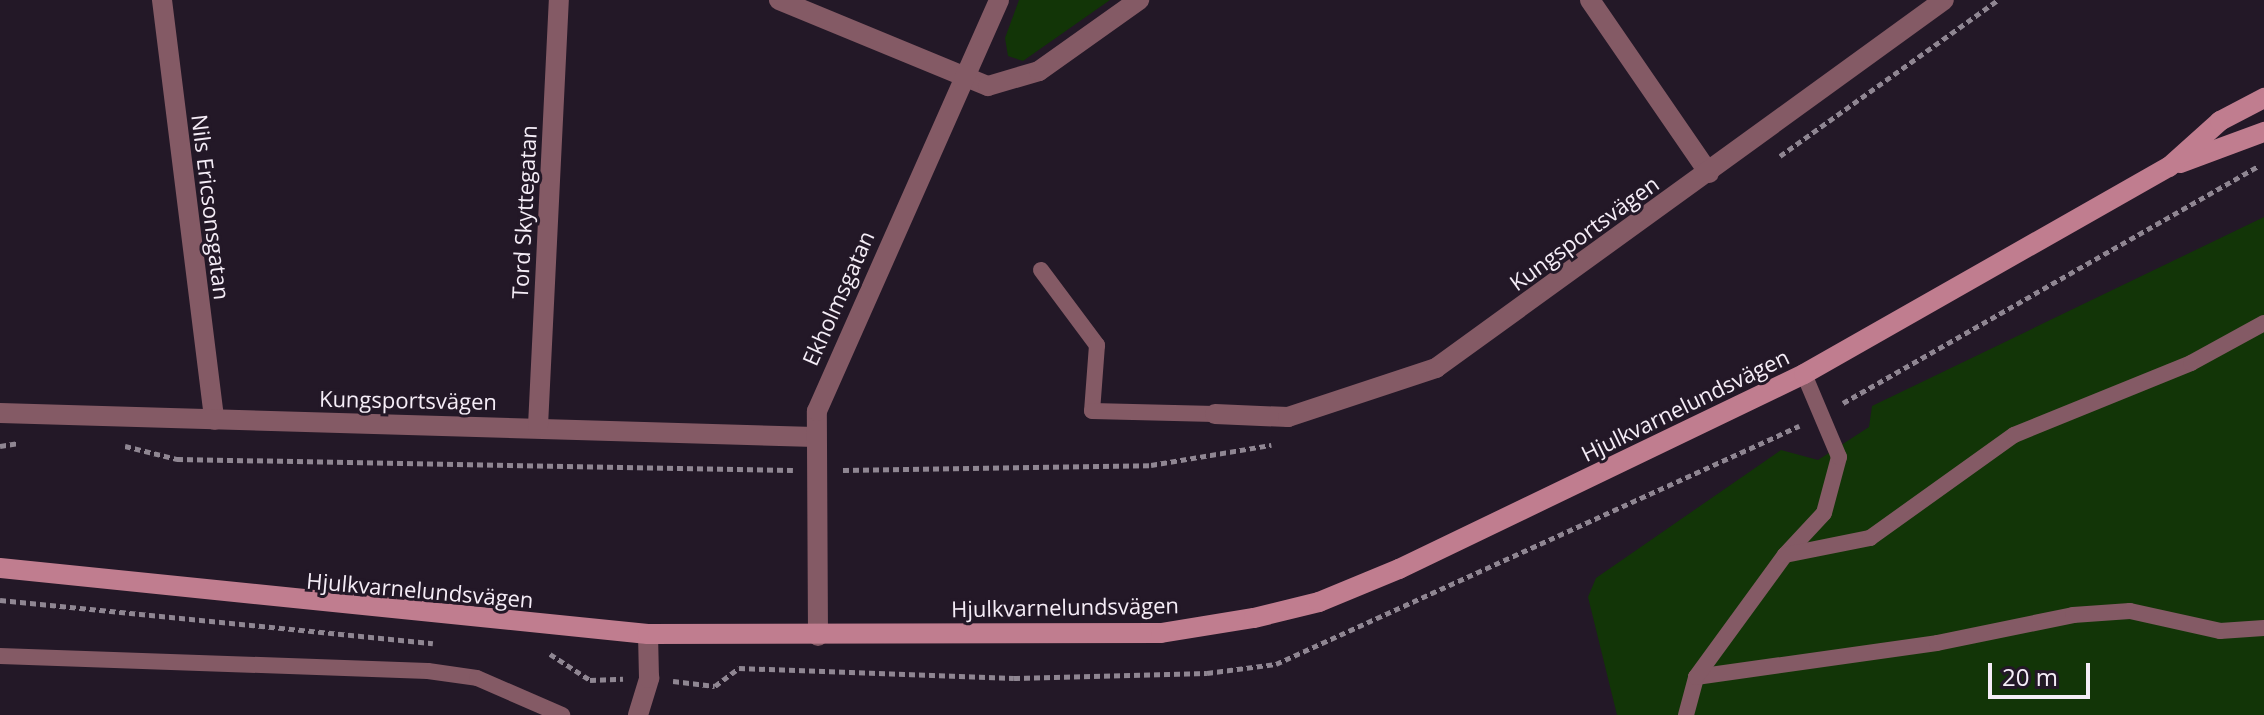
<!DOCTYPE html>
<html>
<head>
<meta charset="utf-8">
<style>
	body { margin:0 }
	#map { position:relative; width:2264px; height:715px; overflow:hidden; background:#231827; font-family:"Open Sans",sans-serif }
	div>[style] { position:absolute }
	.green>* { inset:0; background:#123507 }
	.path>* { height:5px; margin-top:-2.5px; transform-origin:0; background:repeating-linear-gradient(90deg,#8f8692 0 6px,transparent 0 10px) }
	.lane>* { height:16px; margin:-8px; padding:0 8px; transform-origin:8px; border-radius:8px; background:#845a65 }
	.street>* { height:20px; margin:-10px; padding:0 10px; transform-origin:10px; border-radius:10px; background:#845a65 }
	.secondary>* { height:20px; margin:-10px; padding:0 10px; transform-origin:10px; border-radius:10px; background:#c07d8f }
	span { translate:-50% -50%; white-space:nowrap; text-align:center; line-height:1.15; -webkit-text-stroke:6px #231827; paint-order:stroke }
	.street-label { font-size:22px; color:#f5edf7 }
	.scale { position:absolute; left:1988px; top:663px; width:102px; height:36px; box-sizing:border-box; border:4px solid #f5edf7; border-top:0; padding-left:10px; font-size:24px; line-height:28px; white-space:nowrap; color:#f5edf7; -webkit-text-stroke:6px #231827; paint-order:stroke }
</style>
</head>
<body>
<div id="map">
	<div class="green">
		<div style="clip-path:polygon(1019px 0,1110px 0,1023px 61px,1008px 56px,1005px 38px)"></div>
		<div style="clip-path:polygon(2264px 217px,2264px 715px,1617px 715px,1588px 597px,1596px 578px,1781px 450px,1818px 460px,1869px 427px,1872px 406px)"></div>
	</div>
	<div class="path">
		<div style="left:1780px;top:156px;width:268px;rotate:-35.6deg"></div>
		<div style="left:1843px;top:403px;width:478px;rotate:-29.7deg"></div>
		<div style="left:0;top:446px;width:19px;rotate:-9deg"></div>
		<div style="left:125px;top:446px;width:54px;rotate:14deg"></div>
		<div style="left:177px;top:459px;width:616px;rotate:1.02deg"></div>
		<div style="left:843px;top:470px;width:308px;rotate:-0.9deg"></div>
		<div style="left:1151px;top:465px;width:122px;rotate:-9.5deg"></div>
		<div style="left:0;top:600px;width:435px;rotate:5.7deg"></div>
		<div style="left:550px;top:654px;width:48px;rotate:33deg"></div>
		<div style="left:590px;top:680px;width:33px;rotate:-2deg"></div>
		<div style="left:673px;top:681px;width:42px;rotate:6.8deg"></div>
		<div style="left:715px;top:686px;width:30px;rotate:-37deg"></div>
		<div style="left:739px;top:668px;width:275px;rotate:2.1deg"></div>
		<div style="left:1014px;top:678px;width:193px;rotate:-1.5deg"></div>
		<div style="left:1207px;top:673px;width:70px;rotate:-7.4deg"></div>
		<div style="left:1276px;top:664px;width:575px;rotate:-24.47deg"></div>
	</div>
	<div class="lane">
		<div style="left:1041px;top:270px;width:94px;rotate:53.3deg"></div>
		<div style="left:1097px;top:345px;width:66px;rotate:94.3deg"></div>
		<div style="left:1092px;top:411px;width:123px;rotate:1.4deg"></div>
		<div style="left:1785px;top:555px;width:57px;rotate:-47.1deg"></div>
		<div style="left:1824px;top:513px;width:58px;rotate:-75deg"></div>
		<div style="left:1839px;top:457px;width:90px;rotate:-112.9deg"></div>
		<div style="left:0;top:656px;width:428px;rotate:2deg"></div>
		<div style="left:428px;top:671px;width:49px;rotate:8.1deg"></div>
		<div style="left:477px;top:678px;width:93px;rotate:23.5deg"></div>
		<div style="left:1696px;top:677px;width:243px;rotate:-8deg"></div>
		<div style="left:1937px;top:643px;width:139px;rotate:-11.6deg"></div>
		<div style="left:2073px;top:615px;width:57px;rotate:-4deg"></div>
		<div style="left:2130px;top:611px;width:92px;rotate:12.5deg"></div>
		<div style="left:2220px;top:631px;width:44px;rotate:-3.9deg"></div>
		<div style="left:1686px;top:715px;width:39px;rotate:-75deg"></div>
		<div style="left:1696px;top:677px;width:151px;rotate:-53.9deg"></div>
		<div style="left:1785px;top:555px;width:87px;rotate:-11.3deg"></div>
		<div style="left:1870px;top:538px;width:177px;rotate:-35.6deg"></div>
		<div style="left:2014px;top:435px;width:191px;rotate:-22.1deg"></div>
		<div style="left:2191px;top:363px;width:83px;rotate:-28.7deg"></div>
	</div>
	<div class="street">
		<div style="left:162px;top:0;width:423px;rotate:82.9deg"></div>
		<div style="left:779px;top:0;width:226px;rotate:22.4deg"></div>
		<div style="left:988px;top:86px;width:53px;rotate:-16.4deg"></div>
		<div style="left:1039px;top:71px;width:123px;rotate:-35.4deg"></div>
		<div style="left:1590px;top:0;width:210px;rotate:55.5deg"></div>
		<div style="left:0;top:413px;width:815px;rotate:1.69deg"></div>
		<div style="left:1215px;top:414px;width:73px;rotate:2.4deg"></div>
		<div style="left:1288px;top:417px;width:156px;rotate:-18.3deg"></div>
		<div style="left:1436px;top:368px;width:627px;rotate:-35.92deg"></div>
		<div style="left:538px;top:426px;width:427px;rotate:-87.2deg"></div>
		<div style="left:818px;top:636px;width:225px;rotate:-90.3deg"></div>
		<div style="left:817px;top:411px;width:449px;rotate:-66.1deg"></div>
		<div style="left:638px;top:715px;width:39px;rotate:-73deg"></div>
		<div style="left:649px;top:678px;width:44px;rotate:-91.3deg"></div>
	</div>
	<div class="secondary">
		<div style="left:2180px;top:163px;width:90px;rotate:-20.3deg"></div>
		<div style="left:0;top:568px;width:651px;rotate:5.82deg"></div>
		<div style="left:648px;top:634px;width:513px;rotate:-0.11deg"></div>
		<div style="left:1161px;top:633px;width:94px;rotate:-9.2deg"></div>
		<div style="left:1254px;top:618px;width:67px;rotate:-13.8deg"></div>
		<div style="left:1319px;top:602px;width:87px;rotate:-22.4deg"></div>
		<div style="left:1399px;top:569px;width:449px;rotate:-25.7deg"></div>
		<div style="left:1804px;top:374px;width:420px;rotate:-29.6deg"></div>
		<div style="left:2169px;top:167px;width:69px;rotate:-42deg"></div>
		<div style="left:2220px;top:121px;width:50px;rotate:-27.6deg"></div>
	</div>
	<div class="street-label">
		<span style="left:211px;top:207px;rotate:83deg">Nils Ericsonsgatan</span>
		<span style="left:524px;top:212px;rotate:-87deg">Tord Skyttegatan</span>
		<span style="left:1584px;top:233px;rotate:-36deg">Kungsportsvägen</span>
		<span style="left:838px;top:298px;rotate:-66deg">Ekholmsgatan</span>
		<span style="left:408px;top:400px;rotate:1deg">Kungsportsvägen</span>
		<span style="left:1685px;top:405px;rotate:-26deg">Hjulkvarnelundsvägen</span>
		<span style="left:420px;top:590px;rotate:5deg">Hjulkvarnelundsvägen</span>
		<span style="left:1065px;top:607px;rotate:-1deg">Hjulkvarnelundsvägen</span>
	</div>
	<div class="scale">20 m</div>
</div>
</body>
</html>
